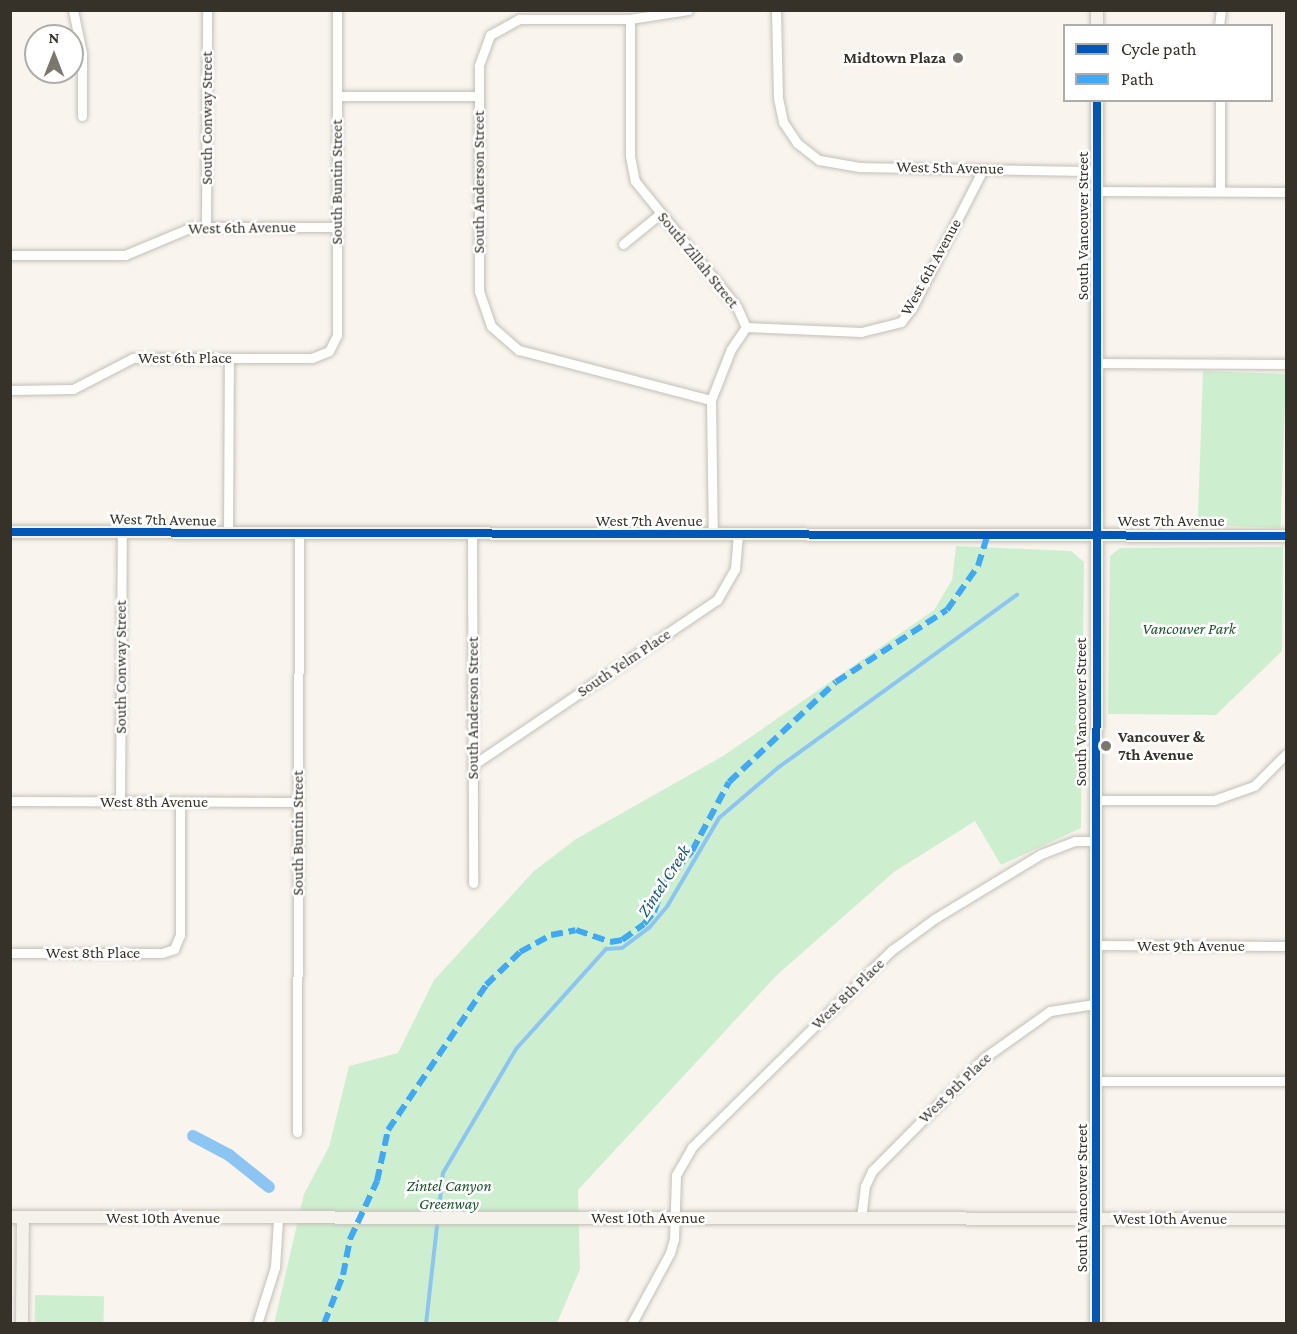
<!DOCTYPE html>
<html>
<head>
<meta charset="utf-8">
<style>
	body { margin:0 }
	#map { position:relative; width:1297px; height:1334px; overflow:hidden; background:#f9f5ee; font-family:"Crimson Pro",serif }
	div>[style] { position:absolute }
	.green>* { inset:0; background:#ceefcf; transform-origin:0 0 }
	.stream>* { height:4px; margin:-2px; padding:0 2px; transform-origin:2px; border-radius:2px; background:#8dc5f2 }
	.canal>* { height:12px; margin:-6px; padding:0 6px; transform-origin:6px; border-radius:6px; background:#8dc5f2 }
	.roads { filter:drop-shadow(0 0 2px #c3bfb8) drop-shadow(0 0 2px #c3bfb8) }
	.street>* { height:9px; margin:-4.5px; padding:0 4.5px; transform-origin:4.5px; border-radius:4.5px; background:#fefefc }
	.secondary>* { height:12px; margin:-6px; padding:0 6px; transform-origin:6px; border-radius:6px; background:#f5f2ec }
	.quiet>* { height:6px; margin-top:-3px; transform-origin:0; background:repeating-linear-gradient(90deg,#3fa9f5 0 12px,transparent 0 18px) }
	.cycleway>* { height:8px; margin:-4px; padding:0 4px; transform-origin:4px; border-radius:4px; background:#0057b8 }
	.dots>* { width:16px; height:16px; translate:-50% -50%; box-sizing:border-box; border:3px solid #fff; border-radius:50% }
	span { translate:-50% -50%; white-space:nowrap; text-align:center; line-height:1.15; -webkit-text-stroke:5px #fff; paint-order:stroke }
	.poi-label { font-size:16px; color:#373229; font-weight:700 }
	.right { translate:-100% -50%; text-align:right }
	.left { translate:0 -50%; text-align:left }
	.street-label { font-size:16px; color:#373229 }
	.park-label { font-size:16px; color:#195429; font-style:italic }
	.water-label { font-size:18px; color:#17527d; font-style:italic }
	.frame { position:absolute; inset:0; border:12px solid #373229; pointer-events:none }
	.legend { position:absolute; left:1063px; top:24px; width:210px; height:78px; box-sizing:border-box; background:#fff; border:2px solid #afada9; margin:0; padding:8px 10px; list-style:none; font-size:18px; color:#373229 }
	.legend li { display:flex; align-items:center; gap:12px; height:30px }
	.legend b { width:30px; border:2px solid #afada9 }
	.north { position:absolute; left:24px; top:24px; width:60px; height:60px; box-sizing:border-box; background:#fff; border:2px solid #afada9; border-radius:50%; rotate:0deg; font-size:16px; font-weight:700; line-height:24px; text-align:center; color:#373229 }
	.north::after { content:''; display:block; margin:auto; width:21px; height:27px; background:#7b766e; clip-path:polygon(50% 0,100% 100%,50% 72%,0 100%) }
</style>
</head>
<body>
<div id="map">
	<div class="green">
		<div style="left:1203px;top:371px;width:83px;height:154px;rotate:2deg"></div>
		<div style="clip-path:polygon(1283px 544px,1282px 651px,1216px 715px,1108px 714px,1110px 556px,1120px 548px,1282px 547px)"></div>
		<div style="clip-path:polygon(956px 546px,1071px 551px,1084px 562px,1081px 828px,1001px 865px,975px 821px,894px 872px,777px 975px,578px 1190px,580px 1269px,557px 1323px,274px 1324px,304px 1194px,329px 1147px,349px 1066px,398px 1053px,434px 980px,534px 871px,576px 839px,723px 756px,934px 610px,952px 580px)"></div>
		<div style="left:35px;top:1295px;width:69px;height:28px;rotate:1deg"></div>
	</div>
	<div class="stream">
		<div style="left:426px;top:1324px;width:152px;rotate:-83.6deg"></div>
		<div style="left:443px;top:1173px;width:144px;rotate:-59.5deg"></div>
		<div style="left:516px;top:1049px;width:135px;rotate:-48deg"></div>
		<div style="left:606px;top:949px;width:16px;rotate:-4deg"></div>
		<div style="left:622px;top:948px;width:34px;rotate:-37deg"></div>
		<div style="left:649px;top:928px;width:30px;rotate:-50deg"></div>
		<div style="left:668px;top:905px;width:101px;rotate:-59.6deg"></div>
		<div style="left:719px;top:818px;width:79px;rotate:-40.4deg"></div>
		<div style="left:779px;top:767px;width:294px;rotate:-35.9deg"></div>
	</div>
	<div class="canal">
		<div style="left:193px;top:1136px;width:41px;rotate:27.8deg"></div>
		<div style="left:229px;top:1155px;width:51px;rotate:38.7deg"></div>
	</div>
	<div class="roads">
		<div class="street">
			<div style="left:73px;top:10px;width:44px;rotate:78.2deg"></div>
			<div style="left:82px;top:53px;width:63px;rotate:90deg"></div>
			<div style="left:688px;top:10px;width:59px;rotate:171.2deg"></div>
			<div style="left:630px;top:19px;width:111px;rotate:180deg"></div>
			<div style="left:519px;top:19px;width:33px;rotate:151deg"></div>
			<div style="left:490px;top:35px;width:33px;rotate:110deg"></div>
			<div style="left:479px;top:66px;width:225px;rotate:90deg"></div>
			<div style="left:479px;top:291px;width:37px;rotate:71deg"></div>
			<div style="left:491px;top:326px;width:37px;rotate:41deg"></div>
			<div style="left:519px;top:350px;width:198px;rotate:14.6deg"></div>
			<div style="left:776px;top:10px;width:88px;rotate:88.7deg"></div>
			<div style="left:778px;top:98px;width:25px;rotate:78deg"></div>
			<div style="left:783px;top:122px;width:25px;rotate:56deg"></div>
			<div style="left:797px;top:143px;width:28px;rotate:38deg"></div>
			<div style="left:819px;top:160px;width:41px;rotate:9.9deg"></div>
			<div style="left:859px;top:167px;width:238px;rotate:1deg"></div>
			<div style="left:630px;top:19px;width:137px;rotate:90deg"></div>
			<div style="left:630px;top:156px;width:25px;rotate:79deg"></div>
			<div style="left:635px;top:181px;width:162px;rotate:51deg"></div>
			<div style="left:737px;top:307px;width:22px;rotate:66deg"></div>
			<div style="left:746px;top:327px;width:27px;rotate:124deg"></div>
			<div style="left:731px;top:349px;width:55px;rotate:111.4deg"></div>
			<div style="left:711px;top:400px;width:135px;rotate:89.2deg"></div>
			<div style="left:1219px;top:26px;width:16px;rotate:-83deg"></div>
			<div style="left:337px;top:96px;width:142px"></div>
			<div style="left:1220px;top:100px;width:91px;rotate:90deg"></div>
			<div style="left:1097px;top:191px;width:189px;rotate:0.3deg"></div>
			<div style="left:206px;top:225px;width:215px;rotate:-89.7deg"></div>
			<div style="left:623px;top:244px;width:49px;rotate:-39.2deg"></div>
			<div style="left:10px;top:255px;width:115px"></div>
			<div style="left:125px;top:255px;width:73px;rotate:-22.7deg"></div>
			<div style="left:192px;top:227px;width:144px"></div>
			<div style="left:746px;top:327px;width:115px;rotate:2.5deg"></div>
			<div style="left:861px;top:332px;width:41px;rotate:-14deg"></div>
			<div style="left:901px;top:322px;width:18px;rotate:-52deg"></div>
			<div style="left:912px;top:308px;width:156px;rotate:-62.9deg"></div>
			<div style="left:1096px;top:363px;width:190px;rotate:0.3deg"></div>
			<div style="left:10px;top:390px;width:63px;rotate:-0.9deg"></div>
			<div style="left:73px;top:389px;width:68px;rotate:-27.3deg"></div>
			<div style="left:133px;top:358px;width:179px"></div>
			<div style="left:312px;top:358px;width:18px;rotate:-22deg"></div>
			<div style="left:329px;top:351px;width:18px;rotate:-63deg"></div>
			<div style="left:337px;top:335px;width:325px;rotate:-90deg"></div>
			<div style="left:228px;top:534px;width:176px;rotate:-89.7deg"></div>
			<div style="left:472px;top:534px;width:349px;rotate:89.8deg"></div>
			<div style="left:473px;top:765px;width:295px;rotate:-34.1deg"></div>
			<div style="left:717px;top:600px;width:36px;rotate:-60deg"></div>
			<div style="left:735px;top:569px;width:34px;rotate:-85deg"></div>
			<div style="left:1094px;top:800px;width:120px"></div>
			<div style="left:1214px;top:800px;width:42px;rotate:-19.3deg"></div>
			<div style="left:1254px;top:786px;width:45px;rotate:-45deg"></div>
			<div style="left:10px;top:801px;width:288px;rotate:0.2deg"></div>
			<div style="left:120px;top:802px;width:270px;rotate:-89.6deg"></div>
			<div style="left:1095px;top:945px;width:191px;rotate:0.3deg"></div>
			<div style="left:10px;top:953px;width:152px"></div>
			<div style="left:162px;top:953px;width:13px;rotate:-18deg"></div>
			<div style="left:174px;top:949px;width:15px;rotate:-67deg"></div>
			<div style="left:180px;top:935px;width:133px;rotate:-90deg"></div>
			<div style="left:1095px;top:1081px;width:191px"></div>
			<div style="left:297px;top:1132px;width:598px;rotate:-89.81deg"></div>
			<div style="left:861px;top:1218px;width:32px;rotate:-83deg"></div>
			<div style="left:865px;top:1186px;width:17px;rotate:-65deg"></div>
			<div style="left:872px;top:1171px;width:159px;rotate:-45.3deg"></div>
			<div style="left:984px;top:1058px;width:81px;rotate:-35.5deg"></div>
			<div style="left:1050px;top:1011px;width:45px;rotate:-9deg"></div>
			<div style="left:632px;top:1323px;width:80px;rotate:-61.5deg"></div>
			<div style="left:670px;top:1253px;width:15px;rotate:-74deg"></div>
			<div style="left:674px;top:1239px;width:64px;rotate:-88.2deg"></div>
			<div style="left:676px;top:1175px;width:32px;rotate:-60deg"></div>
			<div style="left:692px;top:1147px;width:281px;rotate:-44.6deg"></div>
			<div style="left:892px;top:950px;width:52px;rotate:-36.4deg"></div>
			<div style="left:934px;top:919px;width:125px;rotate:-31.3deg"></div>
			<div style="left:1041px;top:854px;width:36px;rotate:-21deg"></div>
			<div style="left:1075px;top:841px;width:19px"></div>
			<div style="left:257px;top:1324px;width:60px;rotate:-72.5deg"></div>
			<div style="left:275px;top:1267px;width:48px;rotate:-86.4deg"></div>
		</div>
		<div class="secondary">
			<div style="left:1097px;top:26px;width:16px;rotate:-90deg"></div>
			<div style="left:10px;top:532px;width:1276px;rotate:0.18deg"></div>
			<div style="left:10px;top:1217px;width:1276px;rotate:0.09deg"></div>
			<div style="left:22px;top:1324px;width:107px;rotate:-89.5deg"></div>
			<div style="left:1096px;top:1324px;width:1224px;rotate:-89.95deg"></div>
		</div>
	</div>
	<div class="quiet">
		<div style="left:324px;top:1324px;width:53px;rotate:-68.8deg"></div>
		<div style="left:343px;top:1275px;width:37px;rotate:-79deg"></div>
		<div style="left:350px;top:1239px;width:64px;rotate:-65deg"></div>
		<div style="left:377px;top:1181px;width:52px;rotate:-77.8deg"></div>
		<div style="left:388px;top:1130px;width:175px;rotate:-55.9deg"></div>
		<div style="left:486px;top:985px;width:47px;rotate:-44.1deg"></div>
		<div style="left:520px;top:952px;width:35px;rotate:-29deg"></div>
		<div style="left:551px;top:935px;width:25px;rotate:-11deg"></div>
		<div style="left:576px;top:930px;width:36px;rotate:19deg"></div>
		<div style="left:610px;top:942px;width:12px;rotate:-9deg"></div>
		<div style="left:622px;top:940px;width:27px;rotate:-36deg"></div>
		<div style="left:644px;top:924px;width:16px;rotate:-50deg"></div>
		<div style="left:654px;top:912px;width:30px;rotate:-70deg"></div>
		<div style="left:664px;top:884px;width:43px;rotate:-49.7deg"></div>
		<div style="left:692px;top:851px;width:78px;rotate:-61.8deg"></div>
		<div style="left:729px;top:782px;width:146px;rotate:-43.1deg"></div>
		<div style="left:836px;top:682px;width:132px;rotate:-33deg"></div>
		<div style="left:947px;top:610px;width:54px;rotate:-54.8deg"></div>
		<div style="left:978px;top:566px;width:30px;rotate:-73deg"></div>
	</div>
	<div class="cycleway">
		<div style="left:10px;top:532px;width:1276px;rotate:0.18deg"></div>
		<div style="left:1096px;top:1324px;width:1224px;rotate:-89.95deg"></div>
	</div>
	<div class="dots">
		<div style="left:958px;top:58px;background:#7b766e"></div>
		<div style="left:1106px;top:746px;background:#7b766e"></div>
	</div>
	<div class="poi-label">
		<span class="right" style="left:946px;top:58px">Midtown Plaza</span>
		<span class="left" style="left:1118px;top:746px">Vancouver &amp;<br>7th Avenue</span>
	</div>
	<div class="street-label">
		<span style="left:207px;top:118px;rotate:-90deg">South Conway Street</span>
		<span style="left:950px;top:168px;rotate:1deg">West 5th Avenue</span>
		<span style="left:337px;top:182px;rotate:-90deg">South Buntin Street</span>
		<span style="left:479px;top:182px;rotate:-90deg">South Anderson Street</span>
		<span style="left:1083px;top:226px;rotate:-90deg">South Vancouver Street</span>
		<span style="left:242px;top:228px;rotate:-1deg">West 6th Avenue</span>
		<span style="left:698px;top:260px;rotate:51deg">South Zillah Street</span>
		<span style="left:931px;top:267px;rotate:-61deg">West 6th Avenue</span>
		<span style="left:185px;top:358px">West 6th Place</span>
		<span style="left:163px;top:520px;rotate:1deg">West 7th Avenue</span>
		<span style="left:649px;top:521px">West 7th Avenue</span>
		<span style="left:1171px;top:521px">West 7th Avenue</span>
		<span style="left:624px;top:663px;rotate:-34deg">South Yelm Place</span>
		<span style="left:121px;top:667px;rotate:-90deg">South Conway Street</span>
		<span style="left:473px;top:708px;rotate:-90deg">South Anderson Street</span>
		<span style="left:1081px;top:712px;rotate:-90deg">South Vancouver Street</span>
		<span style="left:154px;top:802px">West 8th Avenue</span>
		<span style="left:298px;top:833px;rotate:-90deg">South Buntin Street</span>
		<span style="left:1191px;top:946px">West 9th Avenue</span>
		<span style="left:93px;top:953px">West 8th Place</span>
		<span style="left:848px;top:994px;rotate:-44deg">West 8th Place</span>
		<span style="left:955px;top:1088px;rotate:-44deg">West 9th Place</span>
		<span style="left:1082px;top:1198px;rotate:-90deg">South Vancouver Street</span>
		<span style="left:163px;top:1218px">West 10th Avenue</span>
		<span style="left:648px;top:1218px">West 10th Avenue</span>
		<span style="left:1170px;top:1219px">West 10th Avenue</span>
	</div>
	<div class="park-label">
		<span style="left:1189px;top:629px">Vancouver Park</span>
		<span style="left:449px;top:1195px">Zintel Canyon<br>Greenway</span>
	</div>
	<div class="water-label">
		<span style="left:664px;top:881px;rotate:-57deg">Zintel Creek</span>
	</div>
	<div class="frame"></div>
	<ul class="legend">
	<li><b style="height:8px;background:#0057b8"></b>Cycle path</li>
	<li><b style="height:8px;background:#3fa9f5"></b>Path</li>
	</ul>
	<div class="north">N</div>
</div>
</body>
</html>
